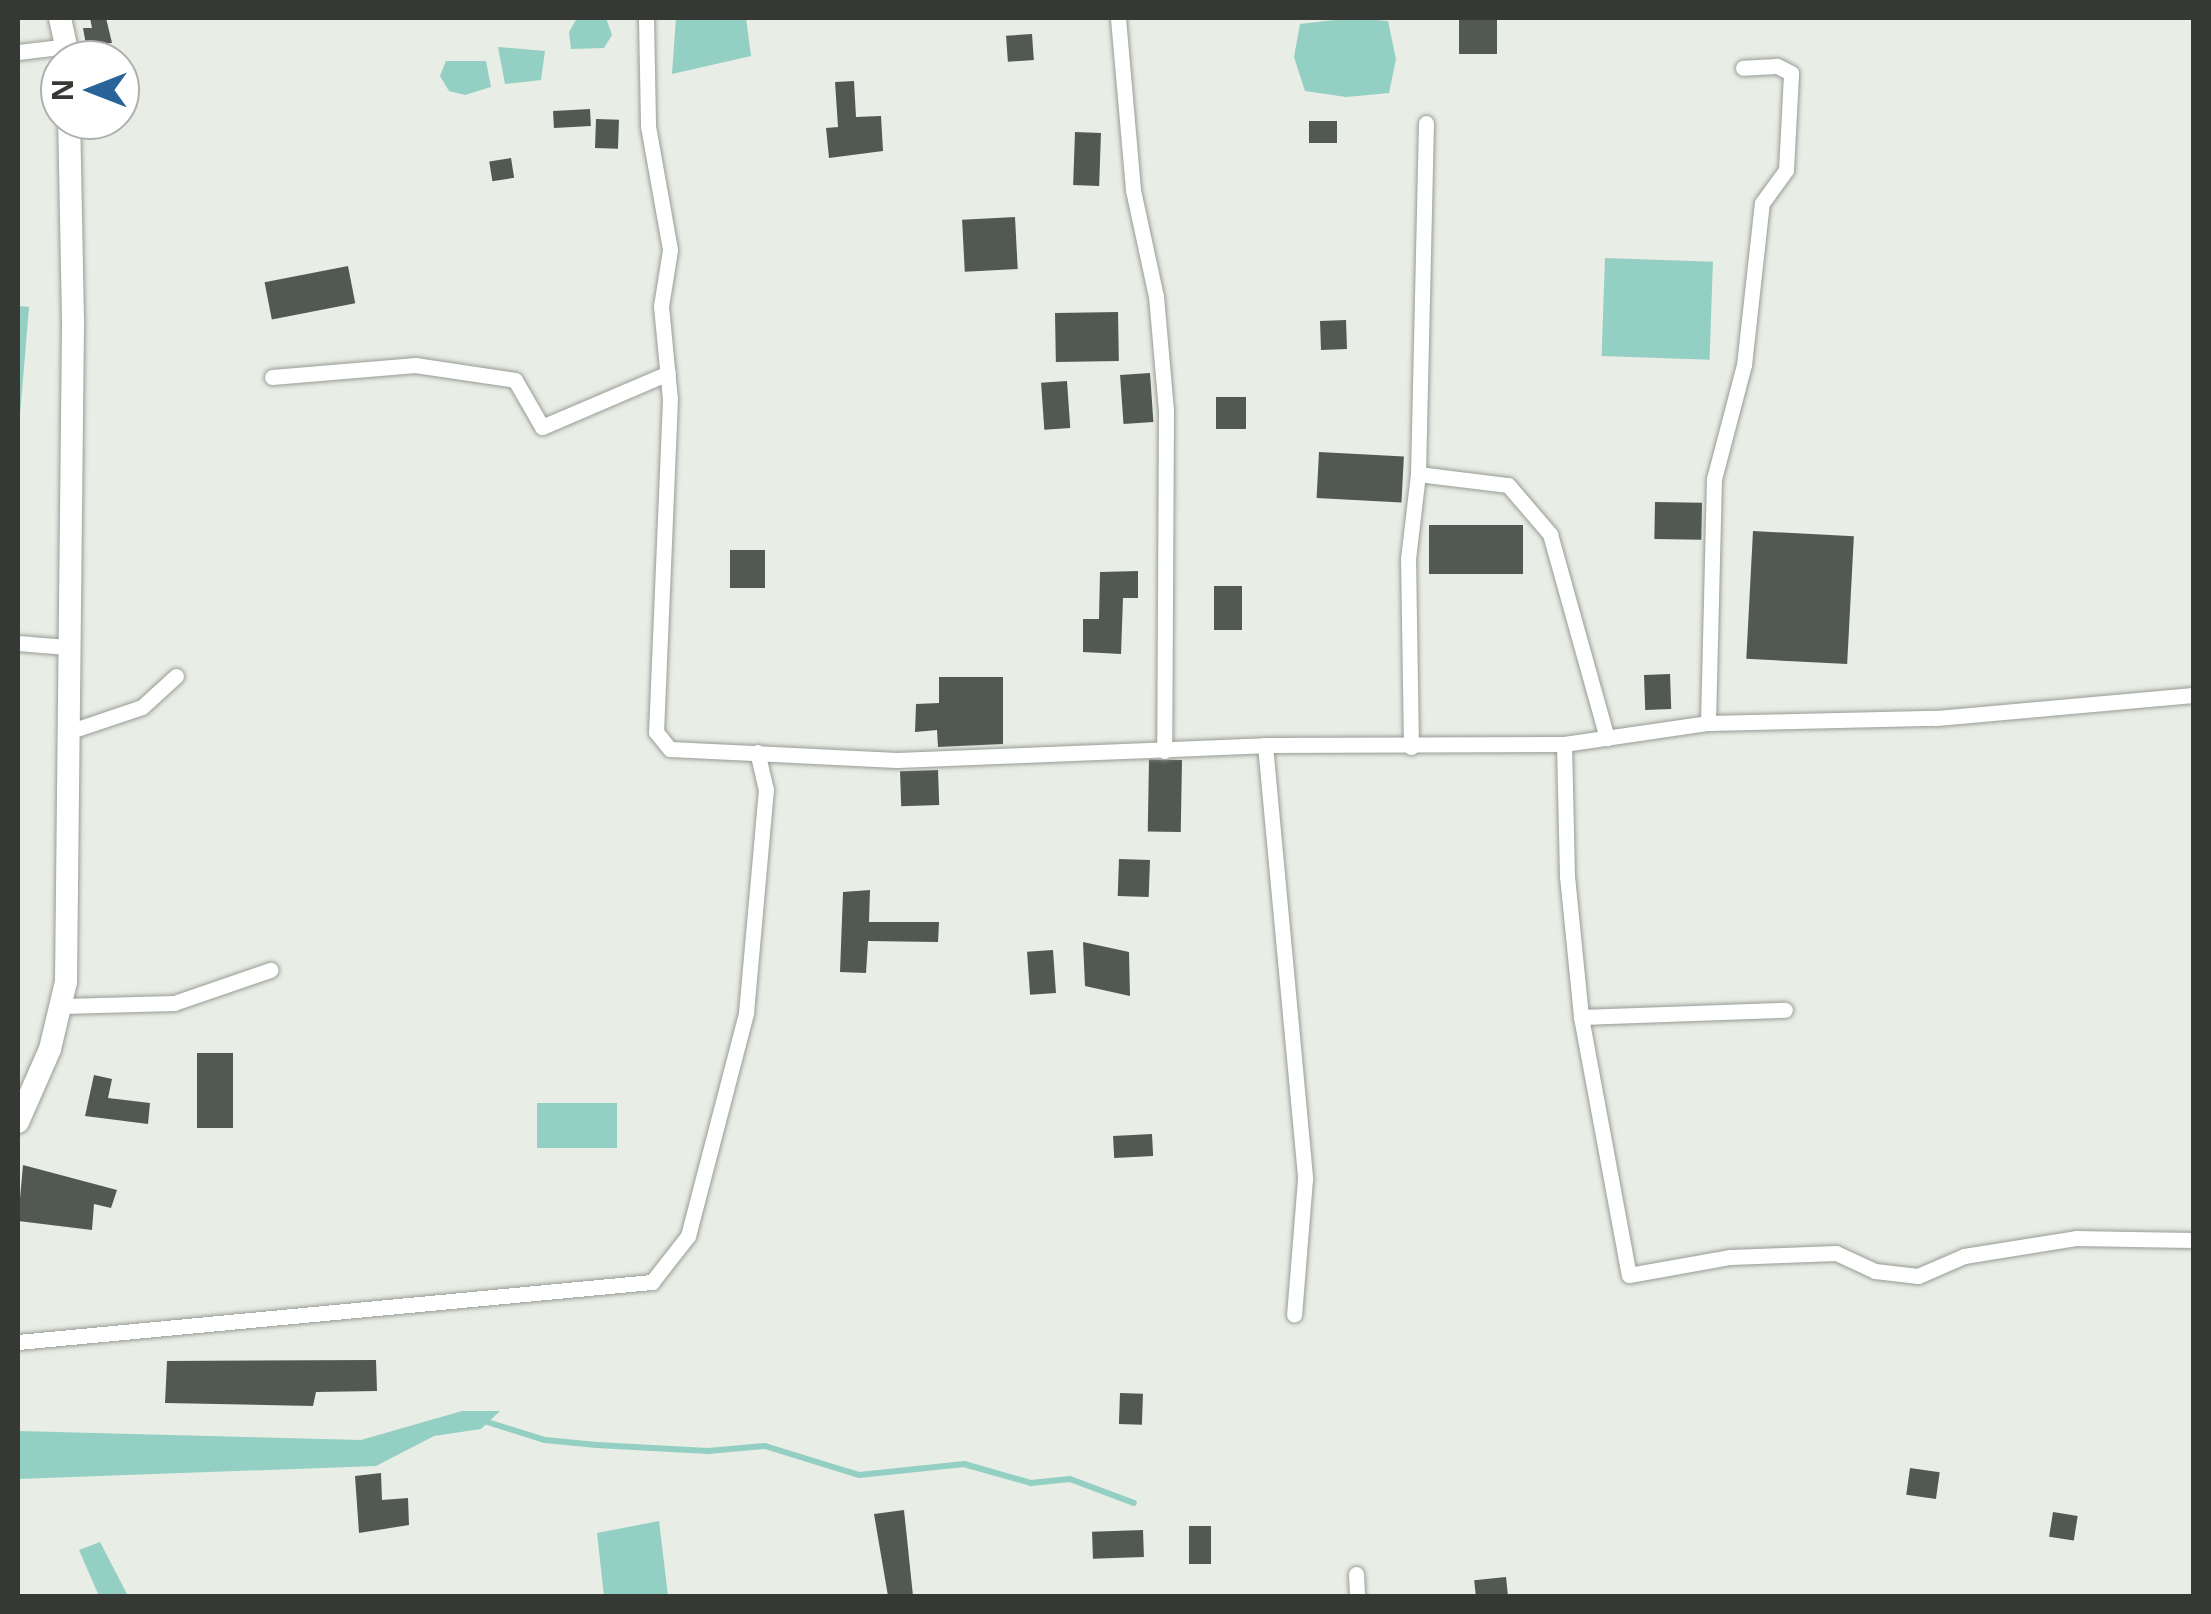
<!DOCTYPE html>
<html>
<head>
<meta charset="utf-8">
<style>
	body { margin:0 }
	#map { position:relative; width:2211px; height:1614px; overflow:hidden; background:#e8ede5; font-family:"Open Sans",sans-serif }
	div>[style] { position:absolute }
	.water>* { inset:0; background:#93cfc2; transform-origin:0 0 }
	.stream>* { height:6px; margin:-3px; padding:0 3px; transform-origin:3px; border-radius:3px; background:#93cfc2 }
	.building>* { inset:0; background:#525954; transform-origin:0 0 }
	.roads { filter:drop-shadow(0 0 2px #979c94) drop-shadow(0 0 2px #979c94) }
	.minor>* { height:15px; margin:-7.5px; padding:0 7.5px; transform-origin:7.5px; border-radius:7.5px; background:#fff }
	.secondary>* { height:22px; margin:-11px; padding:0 11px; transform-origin:11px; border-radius:11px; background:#fff }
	span { translate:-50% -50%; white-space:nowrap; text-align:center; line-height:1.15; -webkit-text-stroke:10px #fff; paint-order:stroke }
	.frame { position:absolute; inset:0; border:20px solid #363834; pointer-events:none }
	.north { position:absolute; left:40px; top:40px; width:100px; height:100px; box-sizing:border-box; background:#fff; border:2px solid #afafae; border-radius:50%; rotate:270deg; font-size:28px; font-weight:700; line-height:40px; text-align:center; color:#363834 }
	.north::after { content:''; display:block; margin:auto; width:35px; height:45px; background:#28639a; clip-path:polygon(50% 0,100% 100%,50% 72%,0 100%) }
</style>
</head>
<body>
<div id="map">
	<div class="water">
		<div style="clip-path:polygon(577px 18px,606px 18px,612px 35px,604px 48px,571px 49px,569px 32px)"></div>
		<div style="clip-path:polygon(676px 18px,746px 18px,751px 56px,672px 74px)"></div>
		<div style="clip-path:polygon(1352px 18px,1388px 21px,1396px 59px,1389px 93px,1346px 97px,1305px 91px,1294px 57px,1300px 24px)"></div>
		<div style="clip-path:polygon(498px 47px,545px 51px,541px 80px,505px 84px)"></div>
		<div style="clip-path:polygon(446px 61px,486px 61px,491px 87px,465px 95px,449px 91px,440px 76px)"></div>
		<div style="left:1605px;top:258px;width:108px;height:98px;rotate:2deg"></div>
		<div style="clip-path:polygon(18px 306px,29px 307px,19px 427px,18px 427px)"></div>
		<div style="left:617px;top:1103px;width:45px;height:80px;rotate:90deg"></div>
		<div style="clip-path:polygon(462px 1411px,500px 1411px,481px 1429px,434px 1436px,376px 1466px,18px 1479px,18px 1431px,361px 1440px)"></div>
		<div style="clip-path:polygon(659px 1521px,668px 1596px,604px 1596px,597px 1533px)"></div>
		<div style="clip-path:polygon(100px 1542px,128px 1596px,99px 1596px,79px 1550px)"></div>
	</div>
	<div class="stream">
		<div style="left:481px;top:1420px;width:67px;rotate:17.4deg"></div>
		<div style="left:545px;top:1440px;width:52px;rotate:5.5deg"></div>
		<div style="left:597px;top:1445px;width:111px;rotate:3.1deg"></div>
		<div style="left:708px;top:1451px;width:57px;rotate:-5deg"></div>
		<div style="left:765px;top:1446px;width:98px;rotate:17.1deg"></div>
		<div style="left:859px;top:1475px;width:106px;rotate:-6deg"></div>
		<div style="left:964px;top:1464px;width:70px;rotate:15.8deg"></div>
		<div style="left:1031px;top:1483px;width:39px;rotate:-6deg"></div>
		<div style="left:1070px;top:1479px;width:68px;rotate:20.6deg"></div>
	</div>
	<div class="building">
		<div style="clip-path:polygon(90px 18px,106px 18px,112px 43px,86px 45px,83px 28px,92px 28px)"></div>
		<div style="left:1459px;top:18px;width:38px;height:36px"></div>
		<div style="left:1032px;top:34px;width:26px;height:26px;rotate:86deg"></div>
		<div style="clip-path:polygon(854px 81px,856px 117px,881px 116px,883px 151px,829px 158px,826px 128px,838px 127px,835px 82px)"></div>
		<div style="left:590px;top:109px;width:17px;height:37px;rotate:87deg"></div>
		<div style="left:596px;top:119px;width:23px;height:29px;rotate:2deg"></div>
		<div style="left:1309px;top:121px;width:28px;height:22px"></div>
		<div style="left:1075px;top:132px;width:26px;height:53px;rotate:2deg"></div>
		<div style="left:511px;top:158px;width:20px;height:22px;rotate:81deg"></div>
		<div style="left:1015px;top:217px;width:52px;height:53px;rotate:87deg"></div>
		<div style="left:348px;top:266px;width:38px;height:85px;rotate:79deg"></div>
		<div style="left:1118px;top:312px;width:49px;height:63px;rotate:89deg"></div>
		<div style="left:1346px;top:320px;width:29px;height:26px;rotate:88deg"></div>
		<div style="left:1150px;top:373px;width:49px;height:30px;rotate:86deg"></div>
		<div style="left:1067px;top:381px;width:47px;height:26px;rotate:86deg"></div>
		<div style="left:1216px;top:397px;width:30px;height:32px"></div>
		<div style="left:1319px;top:452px;width:85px;height:46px;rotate:3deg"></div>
		<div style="left:1655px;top:502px;width:47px;height:37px;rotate:1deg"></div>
		<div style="left:1523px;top:525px;width:49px;height:94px;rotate:90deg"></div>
		<div style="left:1753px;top:531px;width:101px;height:128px;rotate:3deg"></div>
		<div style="left:765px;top:550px;width:38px;height:35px;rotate:90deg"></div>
		<div style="clip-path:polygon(1138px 571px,1138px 598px,1123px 598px,1121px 654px,1083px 652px,1083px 619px,1099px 619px,1100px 572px)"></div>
		<div style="left:1214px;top:586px;width:28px;height:44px"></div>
		<div style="left:1670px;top:674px;width:35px;height:26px;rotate:88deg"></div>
		<div style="clip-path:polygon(939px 677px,1003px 677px,1003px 744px,938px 747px,937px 730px,915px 732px,916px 704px,939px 703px)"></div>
		<div style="left:1182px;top:760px;width:72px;height:33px;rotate:91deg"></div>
		<div style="left:938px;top:770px;width:35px;height:38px;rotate:88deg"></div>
		<div style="left:1119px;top:859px;width:31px;height:37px;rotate:2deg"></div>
		<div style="clip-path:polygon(870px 890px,869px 922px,939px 922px,938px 942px,868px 941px,866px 973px,840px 972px,843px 892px)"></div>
		<div style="clip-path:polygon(1083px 942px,1129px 952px,1130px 996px,1085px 986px)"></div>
		<div style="left:1053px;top:950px;width:43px;height:26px;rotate:86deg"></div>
		<div style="left:197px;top:1053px;width:36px;height:75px"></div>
		<div style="clip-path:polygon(94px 1075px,112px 1079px,108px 1098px,150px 1103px,148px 1124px,85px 1116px)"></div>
		<div style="left:1152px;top:1134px;width:22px;height:39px;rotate:87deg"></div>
		<div style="clip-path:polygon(23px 1165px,117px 1190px,111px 1208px,94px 1204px,92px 1230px,18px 1221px)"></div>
		<div style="clip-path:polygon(376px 1360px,377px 1391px,316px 1392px,313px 1406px,165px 1403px,167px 1361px)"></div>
		<div style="left:1120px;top:1393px;width:23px;height:31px;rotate:2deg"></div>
		<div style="left:1910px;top:1468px;width:30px;height:27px;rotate:8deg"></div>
		<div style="clip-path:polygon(381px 1473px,382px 1500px,408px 1498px,409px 1525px,359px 1533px,355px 1476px)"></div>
		<div style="clip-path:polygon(904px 1510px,913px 1596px,888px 1596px,874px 1514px)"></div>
		<div style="left:2053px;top:1512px;width:25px;height:25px;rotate:9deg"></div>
		<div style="left:1189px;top:1526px;width:22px;height:38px"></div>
		<div style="left:1143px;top:1530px;width:27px;height:51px;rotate:88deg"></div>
		<div style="left:1506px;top:1577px;width:19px;height:32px;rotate:84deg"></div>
	</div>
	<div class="roads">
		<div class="minor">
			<div style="left:646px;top:18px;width:108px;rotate:88.9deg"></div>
			<div style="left:648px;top:126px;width:126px;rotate:79.9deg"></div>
			<div style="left:670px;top:250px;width:57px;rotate:99.1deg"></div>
			<div style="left:661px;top:306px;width:93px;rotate:84.5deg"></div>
			<div style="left:670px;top:399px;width:333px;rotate:92.4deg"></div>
			<div style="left:656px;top:732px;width:22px;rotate:51deg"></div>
			<div style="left:670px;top:749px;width:227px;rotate:2.8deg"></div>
			<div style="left:897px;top:760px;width:368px;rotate:-2.3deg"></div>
			<div style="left:1265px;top:745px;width:299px;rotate:-0.2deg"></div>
			<div style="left:1564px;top:744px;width:146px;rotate:-8.3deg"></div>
			<div style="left:1708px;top:723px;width:228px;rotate:-1.3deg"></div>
			<div style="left:1936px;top:718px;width:259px;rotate:-5.1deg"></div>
			<div style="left:1118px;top:18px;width:173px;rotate:85deg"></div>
			<div style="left:1133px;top:190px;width:108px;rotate:77.8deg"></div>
			<div style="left:1156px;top:296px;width:114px;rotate:85deg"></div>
			<div style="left:1166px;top:410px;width:341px;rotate:90.3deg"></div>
			<div style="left:18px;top:52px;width:50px;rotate:-6.8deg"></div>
			<div style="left:272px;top:377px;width:144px;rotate:-4.8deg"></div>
			<div style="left:415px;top:365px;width:101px;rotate:8.5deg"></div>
			<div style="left:515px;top:380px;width:54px;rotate:60.1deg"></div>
			<div style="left:542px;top:427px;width:137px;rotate:-23.2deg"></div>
			<div style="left:1418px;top:474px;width:91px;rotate:7deg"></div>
			<div style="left:1508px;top:485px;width:65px;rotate:49.4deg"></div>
			<div style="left:1550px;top:534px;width:212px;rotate:74.4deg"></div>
			<div style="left:18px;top:643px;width:49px;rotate:4.7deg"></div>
			<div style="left:1708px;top:723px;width:244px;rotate:-88.6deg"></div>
			<div style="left:1714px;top:479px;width:118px;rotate:-75.3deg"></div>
			<div style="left:1744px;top:365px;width:163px;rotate:-83.7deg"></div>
			<div style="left:1762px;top:203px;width:41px;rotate:-54deg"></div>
			<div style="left:1786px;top:170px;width:97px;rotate:-87deg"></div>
			<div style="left:1791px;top:73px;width:16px;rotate:-153deg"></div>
			<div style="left:1777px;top:66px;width:34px;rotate:177deg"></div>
			<div style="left:65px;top:733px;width:81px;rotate:-18.7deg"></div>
			<div style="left:142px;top:707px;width:46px;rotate:-42.4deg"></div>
			<div style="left:1564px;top:744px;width:132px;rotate:88.7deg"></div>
			<div style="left:1567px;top:876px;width:142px;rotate:84.3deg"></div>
			<div style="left:1581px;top:1017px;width:262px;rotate:79.5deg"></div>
			<div style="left:1629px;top:1275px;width:103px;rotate:-10.1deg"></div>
			<div style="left:1730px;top:1257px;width:106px;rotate:-2.2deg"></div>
			<div style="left:1836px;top:1253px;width:43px;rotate:24.8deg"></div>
			<div style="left:1875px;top:1271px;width:43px;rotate:6.6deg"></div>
			<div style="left:1918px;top:1276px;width:50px;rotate:-23.5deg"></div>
			<div style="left:1964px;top:1256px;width:113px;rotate:-9.1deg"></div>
			<div style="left:2076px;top:1238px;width:118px;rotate:1deg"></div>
			<div style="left:1265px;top:745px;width:436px;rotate:84.7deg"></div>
			<div style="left:1305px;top:1179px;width:136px;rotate:94.6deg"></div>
			<div style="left:1411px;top:747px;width:188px;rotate:-90.9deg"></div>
			<div style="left:1408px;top:559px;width:86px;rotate:-83.3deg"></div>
			<div style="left:1418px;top:474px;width:351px;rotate:-88.7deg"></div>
			<div style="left:62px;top:1006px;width:112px;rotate:-1.5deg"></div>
			<div style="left:174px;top:1003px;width:102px;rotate:-19deg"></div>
			<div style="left:1581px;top:1017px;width:204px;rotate:-2deg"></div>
			<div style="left:18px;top:1342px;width:637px;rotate:-5.41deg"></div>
			<div style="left:652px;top:1282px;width:58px;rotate:-52deg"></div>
			<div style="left:688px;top:1236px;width:230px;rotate:-75.4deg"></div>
			<div style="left:746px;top:1013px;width:224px;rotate:-84.9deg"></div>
			<div style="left:766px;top:790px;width:39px;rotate:-103deg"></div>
			<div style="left:1356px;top:1574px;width:22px;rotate:87deg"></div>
		</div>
		<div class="secondary">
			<div style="left:60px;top:18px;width:43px;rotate:77.9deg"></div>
			<div style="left:18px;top:1122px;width:80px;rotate:-66.3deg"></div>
			<div style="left:50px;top:1049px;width:69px;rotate:-76.6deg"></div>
			<div style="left:66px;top:982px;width:661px;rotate:-89.39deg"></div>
			<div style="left:73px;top:321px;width:201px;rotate:-91.1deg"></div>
		</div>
	</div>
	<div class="frame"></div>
	<div class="north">N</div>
</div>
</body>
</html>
